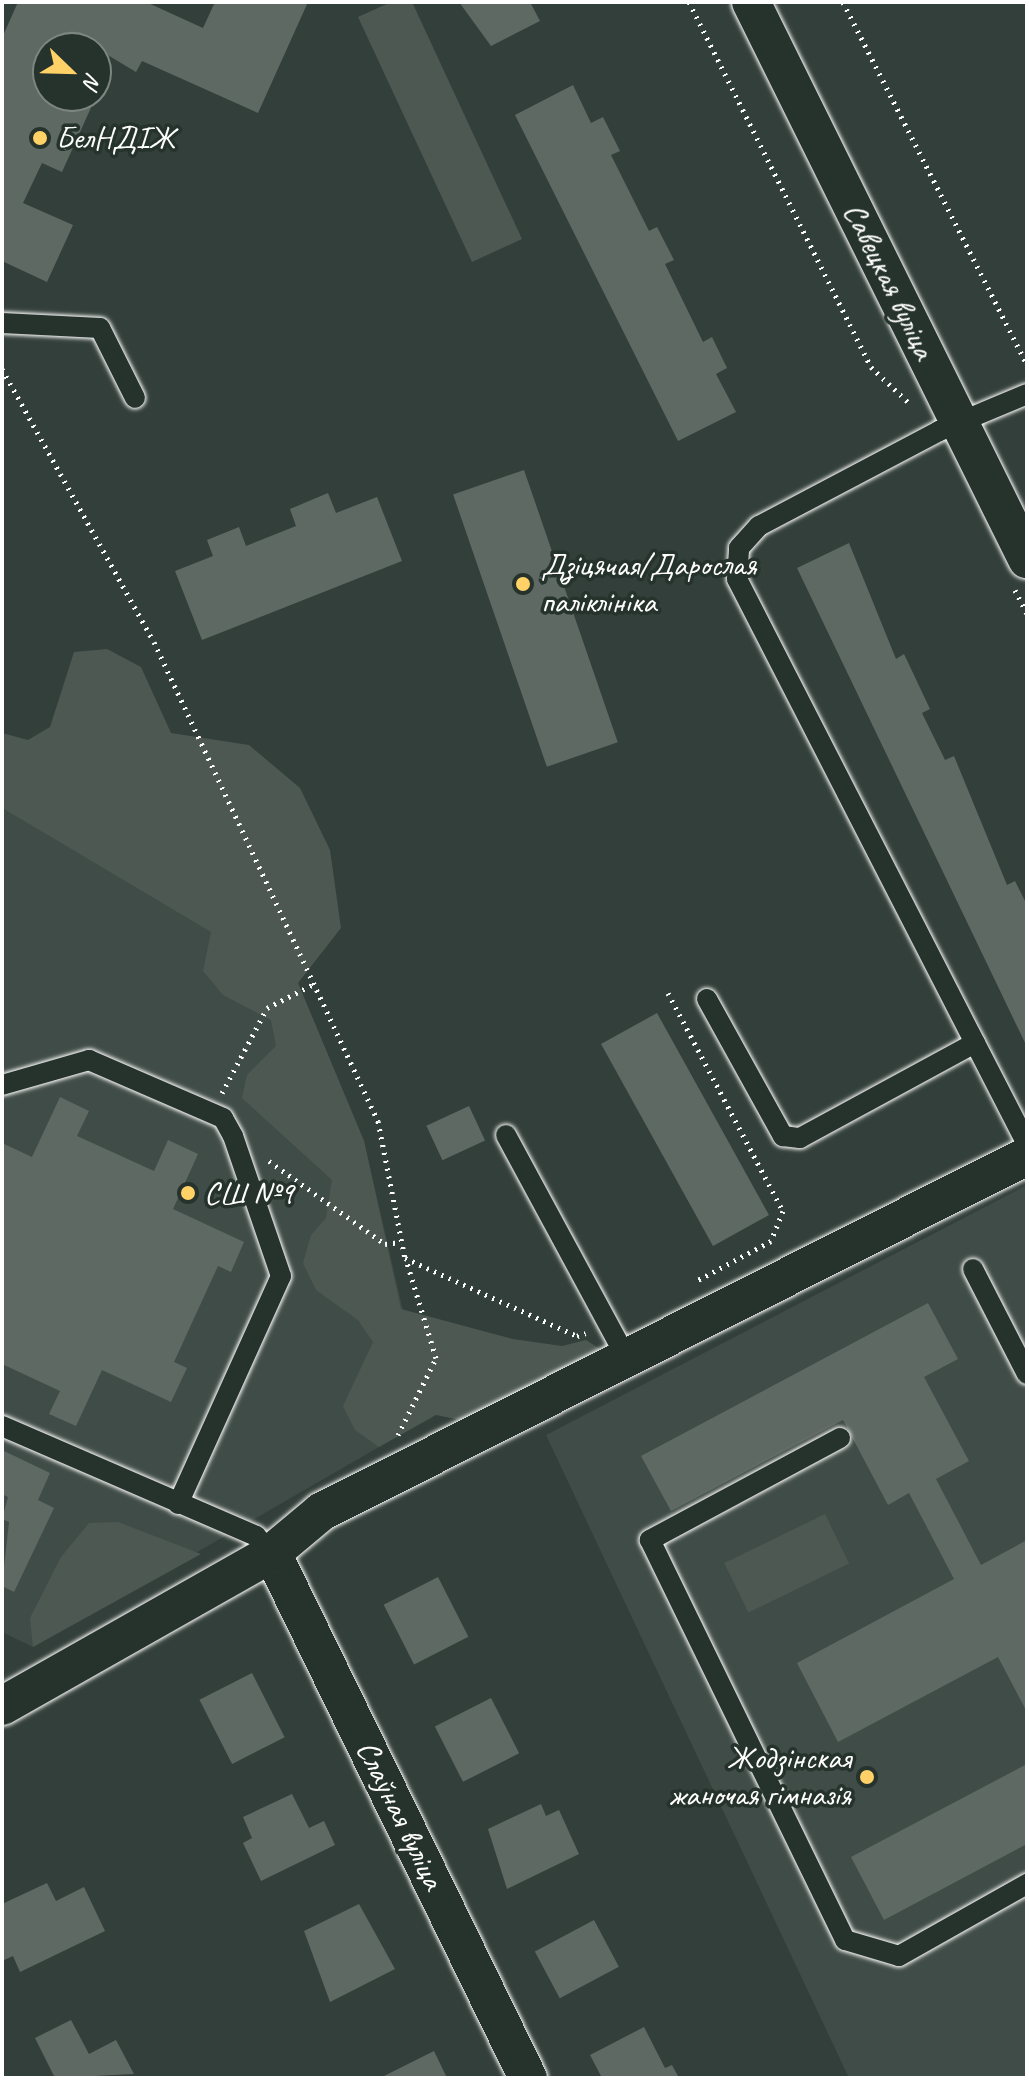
<!DOCTYPE html>
<html>
<head>
<meta charset="utf-8">
<style>
	body { margin:0 }
	#map { position:relative; width:1029px; height:2080px; overflow:hidden; background:#333f3a; font-family:Caveat,sans-serif }
	div>[style] { position:absolute }
	.built>* { inset:0; background:#404c47 }
	.green>* { inset:0; background:#4d5853; transform-origin:0 0 }
	.building>* { inset:0; background:#5f6964; transform-origin:0 0 }
	.path>* { height:5px; margin-top:-2.5px; transform-origin:0; background:repeating-linear-gradient(90deg,#fff 0 2px,transparent 0 8px) }
	.roads { filter:drop-shadow(0 0 2px #fff) drop-shadow(0 0 2px #fff) }
	.lane>* { height:20px; margin:-10px; padding:0 10px; transform-origin:10px; border-radius:10px; background:#26332d }
	.street>* { height:38px; margin:-19px; padding:0 19px; transform-origin:19px; border-radius:19px; background:#26332d }
	.dots>* { width:22px; height:22px; translate:-50% -50%; box-sizing:border-box; border:4px solid #26332d; border-radius:50% }
	span { translate:-50% -50%; white-space:nowrap; text-align:center; line-height:1.15; -webkit-text-stroke:7px #26332d; paint-order:stroke }
	.poi-label { font-size:32px; color:#fff }
	.left { translate:0 -50%; text-align:left }
	.right { translate:-100% -50%; text-align:right }
	.street-label { font-size:32px; color:#fff }
	.frame { position:absolute; inset:0; border:4px solid #fff; pointer-events:none }
	.north { position:absolute; left:32px; top:32px; width:80px; height:80px; box-sizing:border-box; background:#26332d; border:2px solid #7d8581; border-radius:50%; rotate:113deg; font-size:22px; font-weight:700; line-height:32px; text-align:center; color:#fff }
	.north::after { content:''; display:block; margin:auto; width:28px; height:36px; background:#ffd166; clip-path:polygon(50% 0,100% 100%,50% 72%,0 100%) }
</style>
</head>
<body>
<div id="map">
	<div class="built">
		<div style="clip-path:polygon(2px 808px,298px 983px,364px 1141px,414px 1359px,379px 1447px,33px 1647px,2px 1632px)"></div>
		<div style="clip-path:polygon(1027px 1185px,1027px 2078px,849px 2078px,546px 1435px)"></div>
	</div>
	<div class="green">
		<div style="clip-path:polygon(391px 2px,412px 2px,522px 239px,472px 262px,358px 17px)"></div>
		<div style="clip-path:polygon(107px 649px,141px 667px,171px 733px,249px 745px,300px 788px,330px 850px,341px 928px,298px 983px,364px 1141px,401px 1309px,513px 1339px,562px 1346px,586px 1340px,600px 1349px,595px 1362px,475px 1423px,436px 1415px,379px 1447px,355px 1430px,343px 1406px,373px 1342px,358px 1320px,316px 1290px,303px 1263px,311px 1235px,326px 1218px,332px 1180px,242px 1098px,247px 1075px,276px 1046px,271px 1020px,223px 995px,203px 971px,211px 932px,2px 808px,2px 733px,28px 740px,50px 727px,74px 652px)"></div>
		<div style="left:825px;top:1514px;width:55px;height:112px;rotate:64deg"></div>
		<div style="clip-path:polygon(118px 1522px,201px 1554px,33px 1647px,30px 1618px,61px 1557px,89px 1523px)"></div>
	</div>
	<div class="building">
		<div style="clip-path:polygon(18px 2px,146px 2px,203px 28px,215px 2px,308px 2px,258px 113px,142px 61px,136px 72px,96px 48px,48px 48px,48px 96px,94px 101px,62px 172px,42px 163px,23px 203px,73px 225px,47px 282px,2px 261px,2px 38px)"></div>
		<div style="clip-path:polygon(459px 2px,530px 2px,540px 21px,491px 46px)"></div>
		<div style="clip-path:polygon(573px 85px,591px 123px,603px 117px,620px 151px,611px 155px,649px 231px,657px 227px,674px 260px,665px 264px,703px 342px,712px 337px,727px 368px,716px 374px,736px 412px,678px 441px,515px 115px)"></div>
		<div style="left:524px;top:470px;width:288px;height:75px;rotate:71deg"></div>
		<div style="clip-path:polygon(328px 493px,336px 513px,377px 497px,402px 561px,202px 640px,175px 571px,213px 556px,207px 540px,239px 527px,246px 546px,296px 526px,290px 509px)"></div>
		<div style="clip-path:polygon(849px 543px,896px 659px,904px 654px,930px 709px,922px 713px,945px 760px,954px 756px,1007px 885px,1015px 881px,1027px 905px,1027px 1047px,797px 568px)"></div>
		<div style="left:657px;top:1013px;width:231px;height:64px;rotate:61deg"></div>
		<div style="clip-path:polygon(60px 1097px,89px 1111px,77px 1136px,154px 1171px,168px 1140px,198px 1154px,173px 1209px,244px 1242px,231px 1272px,218px 1266px,174px 1362px,187px 1368px,171px 1402px,102px 1370px,76px 1426px,49px 1414px,60px 1391px,2px 1364px,2px 1143px,32px 1157px)"></div>
		<div style="left:469px;top:1106px;width:38px;height:47px;rotate:65deg"></div>
		<div style="clip-path:polygon(928px 1303px,958px 1359px,924px 1377px,969px 1461px,936px 1479px,981px 1565px,1027px 1540px,1027px 1712px,998px 1657px,838px 1742px,797px 1663px,954px 1579px,909px 1493px,888px 1505px,843px 1420px,671px 1511px,641px 1456px)"></div>
		<div style="clip-path:polygon(2px 1450px,50px 1473px,38px 1500px,54px 1508px,14px 1592px,2px 1586px,9px 1522px,2px 1519px,8px 1497px,2px 1494px)"></div>
		<div style="left:438px;top:1577px;width:67px;height:61px;rotate:63deg"></div>
		<div style="left:252px;top:1673px;width:72px;height:59px;rotate:63deg"></div>
		<div style="left:491px;top:1698px;width:62px;height:63px;rotate:63deg"></div>
		<div style="clip-path:polygon(1027px 1764px,1027px 1844px,884px 1920px,851px 1857px)"></div>
		<div style="clip-path:polygon(292px 1794px,309px 1828px,324px 1821px,335px 1845px,261px 1881px,243px 1843px,252px 1838px,243px 1817px)"></div>
		<div style="clip-path:polygon(541px 1804px,546px 1816px,559px 1810px,579px 1854px,507px 1889px,488px 1829px)"></div>
		<div style="clip-path:polygon(47px 1883px,56px 1901px,84px 1887px,105px 1931px,20px 1972px,13px 1956px,2px 1961px,2px 1904px)"></div>
		<div style="clip-path:polygon(359px 1904px,395px 1969px,330px 2002px,304px 1931px)"></div>
		<div style="left:594px;top:1920px;width:53px;height:67px;rotate:62deg"></div>
		<div style="clip-path:polygon(71px 2020px,89px 2054px,116px 2040px,134px 2074px,55px 2078px,35px 2038px)"></div>
		<div style="clip-path:polygon(644px 2027px,665px 2068px,672px 2065px,679px 2078px,602px 2078px,590px 2055px)"></div>
		<div style="clip-path:polygon(434px 2051px,447px 2078px,385px 2078px,384px 2076px)"></div>
	</div>
	<div class="path">
		<div style="left:689px;top:2px;width:408px;rotate:63.5deg"></div>
		<div style="left:871px;top:367px;width:51px;rotate:43.4deg"></div>
		<div style="left:843px;top:2px;width:407px;rotate:63.1deg"></div>
		<div style="left:2px;top:369px;width:312px;rotate:60.9deg"></div>
		<div style="left:154px;top:642px;width:529px;rotate:64.94deg"></div>
		<div style="left:378px;top:1121px;width:140px;rotate:78.9deg"></div>
		<div style="left:405px;top:1258px;width:189px;rotate:24.4deg"></div>
		<div style="left:577px;top:1336px;width:9px;rotate:-18deg"></div>
		<div style="left:1015px;top:590px;width:27px;rotate:63deg"></div>
		<div style="left:668px;top:993px;width:246px;rotate:62.2deg"></div>
		<div style="left:783px;top:1211px;width:32px;rotate:112deg"></div>
		<div style="left:771px;top:1241px;width:85px;rotate:151.9deg"></div>
		<div style="left:222px;top:1093px;width:96px;rotate:-62.1deg"></div>
		<div style="left:267px;top:1008px;width:51px;rotate:-27.1deg"></div>
		<div style="left:269px;top:1161px;width:143px;rotate:35.6deg"></div>
		<div style="left:385px;top:1244px;width:16px;rotate:-7deg"></div>
		<div style="left:398px;top:1435px;width:86px;rotate:-63.7deg"></div>
		<div style="left:436px;top:1358px;width:103px;rotate:-106.9deg"></div>
	</div>
	<div class="roads">
		<div class="lane">
			<div style="left:2px;top:323px;width:98px;rotate:2.9deg"></div>
			<div style="left:100px;top:328px;width:78px;rotate:63.4deg"></div>
			<div style="left:707px;top:999px;width:157px;rotate:61deg"></div>
			<div style="left:783px;top:1136px;width:17px;rotate:7deg"></div>
			<div style="left:800px;top:1138px;width:199px;rotate:-28.5deg"></div>
			<div style="left:975px;top:1043px;width:114px;rotate:62.8deg"></div>
			<div style="left:975px;top:1043px;width:521px;rotate:-117.15deg"></div>
			<div style="left:737px;top:579px;width:31px;rotate:-86deg"></div>
			<div style="left:739px;top:548px;width:30px;rotate:-48deg"></div>
			<div style="left:759px;top:526px;width:204px;rotate:-27.8deg"></div>
			<div style="left:939px;top:431px;width:95px;rotate:-22.8deg"></div>
			<div style="left:2px;top:1085px;width:91px;rotate:-16deg"></div>
			<div style="left:89px;top:1060px;width:146px;rotate:23.4deg"></div>
			<div style="left:223px;top:1118px;width:21px;rotate:61deg"></div>
			<div style="left:233px;top:1136px;width:148px;rotate:71.1deg"></div>
			<div style="left:281px;top:1276px;width:250px;rotate:114.3deg"></div>
			<div style="left:506px;top:1135px;width:252px;rotate:61.6deg"></div>
			<div style="left:973px;top:1269px;width:118px;rotate:62.8deg"></div>
			<div style="left:2px;top:1426px;width:277px;rotate:23.4deg"></div>
			<div style="left:256px;top:1536px;width:23px;rotate:47deg"></div>
			<div style="left:840px;top:1438px;width:216px;rotate:151.8deg"></div>
			<div style="left:650px;top:1540px;width:445px;rotate:64deg"></div>
			<div style="left:845px;top:1940px;width:56px;rotate:16.5deg"></div>
			<div style="left:899px;top:1956px;width:147px;rotate:-29.4deg"></div>
		</div>
		<div class="street">
			<div style="left:751px;top:2px;width:622px;rotate:63.64deg"></div>
			<div style="left:272px;top:1553px;width:584px;rotate:64.01deg"></div>
			<div style="left:2px;top:1706px;width:310px;rotate:-29.5deg"></div>
			<div style="left:272px;top:1553px;width:64px;rotate:-39.9deg"></div>
			<div style="left:321px;top:1512px;width:791px;rotate:-26.76deg"></div>
		</div>
	</div>
	<div class="dots">
		<div style="left:40px;top:138px;background:#ffd166"></div>
		<div style="left:523px;top:584px;background:#ffd166"></div>
		<div style="left:188px;top:1193px;background:#ffd166"></div>
		<div style="left:867px;top:1777px;background:#ffd166"></div>
	</div>
	<div class="poi-label">
		<span class="left" style="left:56px;top:138px">БелНДІЖ</span>
		<span class="left" style="left:541px;top:584px">Дзіцячая/Дарослая<br>паліклініка</span>
		<span class="left" style="left:204px;top:1193px">СШ №9</span>
		<span class="right" style="left:851px;top:1777px">Жодзінская<br>жаночая гімназія</span>
	</div>
	<div class="street-label">
		<span style="left:889px;top:281px;rotate:64deg">Савецкая вуліца</span>
		<span style="left:400px;top:1815px;rotate:64deg">Слаўная вуліца</span>
	</div>
	<div class="frame"></div>
	<div class="north">N</div>
</div>
</body>
</html>
